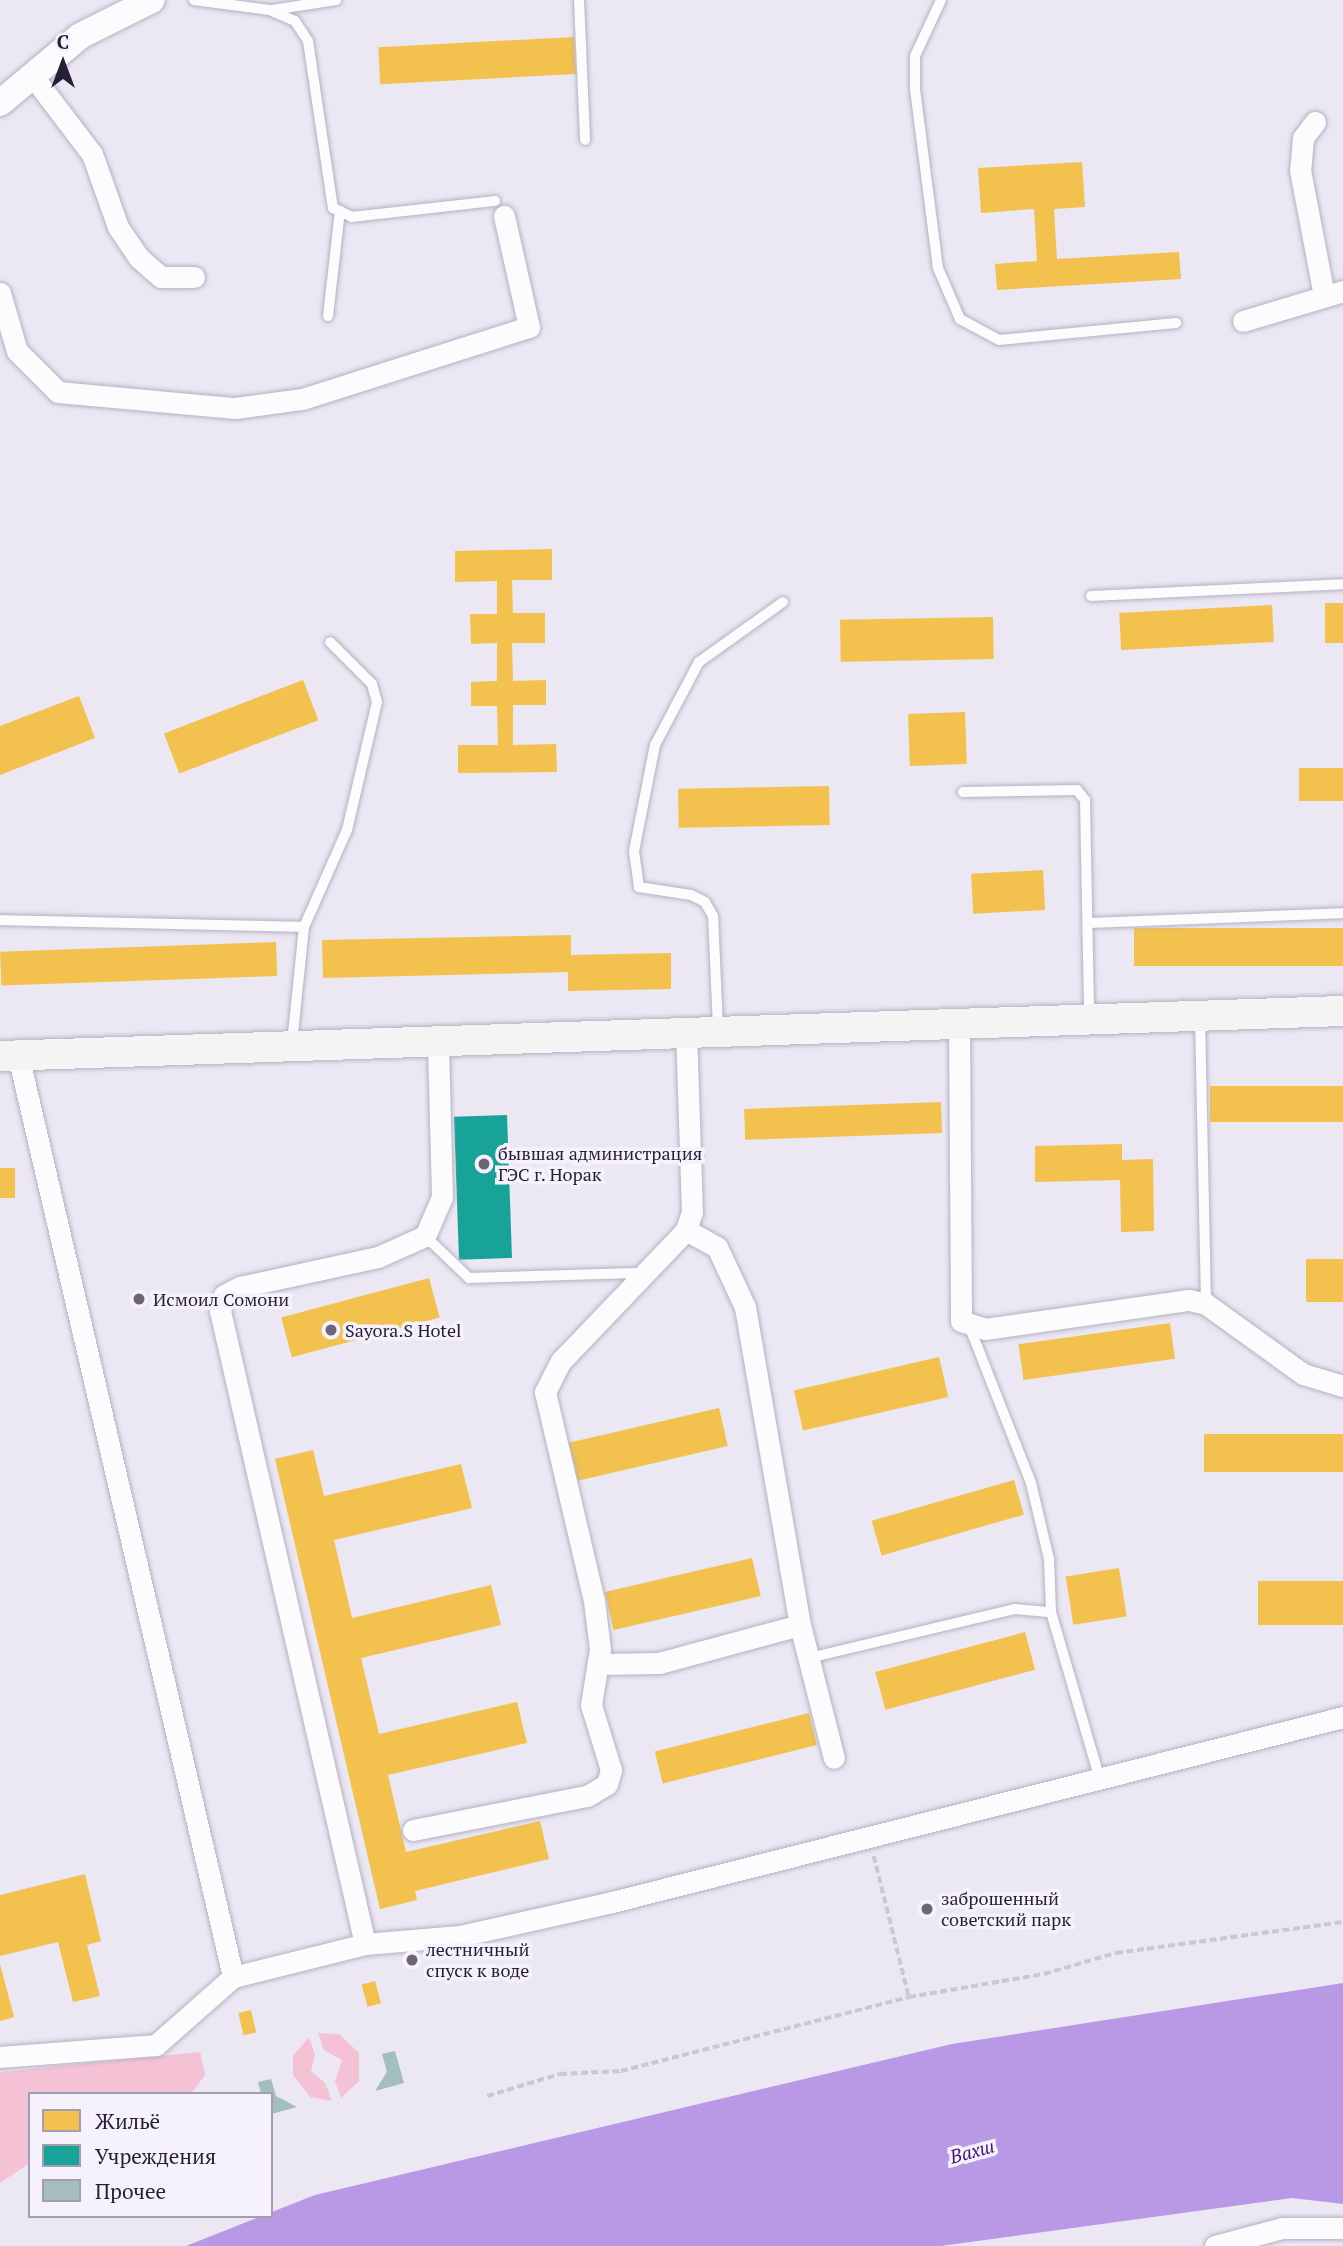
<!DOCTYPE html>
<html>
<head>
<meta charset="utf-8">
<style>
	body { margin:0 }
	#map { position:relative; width:1343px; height:2246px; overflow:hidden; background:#ebe7f3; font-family:"PT Serif",serif }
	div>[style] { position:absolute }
	.green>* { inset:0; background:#f5c1d5 }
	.water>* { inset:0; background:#b999e6 }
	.homes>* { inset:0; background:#f2c14e; transform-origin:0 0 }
	.public>* { inset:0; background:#17a398; transform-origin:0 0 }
	.building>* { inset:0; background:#a4bec0 }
	.path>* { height:3.5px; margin-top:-1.75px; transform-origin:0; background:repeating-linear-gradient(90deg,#ccc8d0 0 7px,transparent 0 10.5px) }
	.roads { filter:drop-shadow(0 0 2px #b6b0c0) drop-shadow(0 0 2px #b6b0c0) }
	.service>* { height:10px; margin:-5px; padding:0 5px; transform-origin:5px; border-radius:5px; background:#fcfbfd }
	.minor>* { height:21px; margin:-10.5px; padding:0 10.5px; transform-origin:10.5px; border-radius:10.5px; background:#fcfbfd }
	.tertiary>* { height:26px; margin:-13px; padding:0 13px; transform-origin:13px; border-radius:13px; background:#fcfbfd }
	.secondary>* { height:30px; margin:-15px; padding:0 15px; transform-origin:15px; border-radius:15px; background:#f4f4f4 }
	.dots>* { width:19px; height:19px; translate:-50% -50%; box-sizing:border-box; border:4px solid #f5f1fd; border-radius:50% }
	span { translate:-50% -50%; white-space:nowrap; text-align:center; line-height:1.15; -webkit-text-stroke:7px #f5f1fd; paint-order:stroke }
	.poi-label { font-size:18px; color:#271f34 }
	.left { translate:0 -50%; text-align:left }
	.water-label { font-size:19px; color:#461775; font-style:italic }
	.legend { position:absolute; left:28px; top:2092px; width:245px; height:126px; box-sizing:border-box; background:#f5f1fd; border:2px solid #a39dad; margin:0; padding:9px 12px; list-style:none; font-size:21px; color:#271f34 }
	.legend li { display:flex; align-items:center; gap:14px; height:35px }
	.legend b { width:35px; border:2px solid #a39dad }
	.north { position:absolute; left:28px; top:28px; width:70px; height:70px; -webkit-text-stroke:5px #f5f1fd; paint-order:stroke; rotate:0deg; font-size:19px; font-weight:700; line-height:28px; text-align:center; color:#271f34 }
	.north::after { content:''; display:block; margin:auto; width:24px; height:32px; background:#271f34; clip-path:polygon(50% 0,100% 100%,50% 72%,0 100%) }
</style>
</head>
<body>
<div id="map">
	<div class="green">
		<div style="clip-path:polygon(318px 2033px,339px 2034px,359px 2053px,359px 2081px,341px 2098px,335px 2081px,342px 2060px,324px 2050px)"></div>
		<div style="clip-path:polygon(309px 2037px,315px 2055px,311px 2071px,325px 2083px,332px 2101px,310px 2097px,293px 2075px,293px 2056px)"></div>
		<div style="clip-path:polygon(200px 2052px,205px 2075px,191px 2094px,30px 2094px,30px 2163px,0 2183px,0 2072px)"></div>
	</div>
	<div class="water">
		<div style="clip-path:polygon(1343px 1983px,1343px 2204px,1292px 2198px,941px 2246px,186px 2246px,315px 2195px,952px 2044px)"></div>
	</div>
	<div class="homes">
		<div style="left:574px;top:37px;width:37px;height:196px;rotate:87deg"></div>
		<div style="clip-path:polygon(1082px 162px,1085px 207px,1054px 209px,1057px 259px,1179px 252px,1181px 279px,997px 290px,995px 264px,1037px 261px,1034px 209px,981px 213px,978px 168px)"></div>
		<div style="clip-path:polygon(552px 549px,552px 580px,512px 580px,513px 613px,545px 613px,545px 643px,512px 643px,513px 681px,546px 680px,546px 705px,513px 705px,513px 745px,556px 744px,557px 772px,458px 773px,458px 745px,498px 745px,497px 706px,471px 706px,471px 682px,497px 681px,497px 643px,471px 644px,470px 614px,497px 614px,497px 581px,455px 582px,455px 551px)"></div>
		<div style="left:1343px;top:603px;width:40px;height:18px;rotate:90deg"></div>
		<div style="left:1272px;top:605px;width:37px;height:153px;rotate:87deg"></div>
		<div style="left:993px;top:617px;width:42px;height:153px;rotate:89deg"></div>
		<div style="left:303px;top:680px;width:43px;height:149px;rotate:69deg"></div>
		<div style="clip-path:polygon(79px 696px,95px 738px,0 775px,0 726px)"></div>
		<div style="left:965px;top:712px;width:52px;height:57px;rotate:88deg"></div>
		<div style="left:1343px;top:768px;width:33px;height:44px;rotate:90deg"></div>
		<div style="left:829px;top:786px;width:39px;height:151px;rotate:89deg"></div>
		<div style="left:1043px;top:870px;width:40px;height:72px;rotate:87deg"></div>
		<div style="left:1343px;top:928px;width:38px;height:209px;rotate:90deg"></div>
		<div style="clip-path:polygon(571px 935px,571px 955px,671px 953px,671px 989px,568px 991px,568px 972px,323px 978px,322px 940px)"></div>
		<div style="left:276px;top:942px;width:34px;height:276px;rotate:88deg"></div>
		<div style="left:1343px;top:1086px;width:36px;height:133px;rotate:90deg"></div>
		<div style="left:941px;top:1102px;width:31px;height:197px;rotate:88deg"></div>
		<div style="clip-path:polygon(1122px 1144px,1122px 1160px,1153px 1159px,1154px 1231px,1121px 1232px,1120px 1180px,1035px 1182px,1035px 1146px)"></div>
		<div style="left:0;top:1168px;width:15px;height:30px"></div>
		<div style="left:1343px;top:1259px;width:43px;height:37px;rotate:90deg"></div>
		<div style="left:429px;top:1278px;width:41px;height:153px;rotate:75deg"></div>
		<div style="left:1170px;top:1323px;width:36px;height:153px;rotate:82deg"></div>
		<div style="left:939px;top:1357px;width:41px;height:149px;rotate:77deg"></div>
		<div style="left:719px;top:1408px;width:39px;height:154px;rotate:77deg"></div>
		<div style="left:1343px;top:1434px;width:38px;height:139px;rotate:90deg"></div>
		<div style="clip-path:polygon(313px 1450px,324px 1496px,461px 1464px,472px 1508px,334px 1540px,352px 1618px,491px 1585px,501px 1625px,361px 1658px,379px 1734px,517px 1702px,527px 1743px,388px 1775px,406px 1852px,540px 1821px,549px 1859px,415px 1891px,417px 1900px,380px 1909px,275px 1459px)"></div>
		<div style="left:1014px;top:1480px;width:36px;height:148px;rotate:74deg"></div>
		<div style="left:752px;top:1558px;width:39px;height:151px;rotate:77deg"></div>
		<div style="left:1119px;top:1568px;width:49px;height:54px;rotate:81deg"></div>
		<div style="left:1343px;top:1581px;width:44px;height:85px;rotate:90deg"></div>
		<div style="left:1025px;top:1632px;width:39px;height:155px;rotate:75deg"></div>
		<div style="left:809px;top:1713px;width:33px;height:159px;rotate:76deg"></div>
		<div style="clip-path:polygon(85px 1874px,101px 1941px,87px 1945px,100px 1996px,73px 2002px,58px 1942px,0 1956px,0 1895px)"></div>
		<div style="clip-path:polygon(0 1964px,14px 2017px,0 2021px)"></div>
		<div style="left:375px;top:1981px;width:23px;height:14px;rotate:75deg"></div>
		<div style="left:251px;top:2010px;width:23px;height:13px;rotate:77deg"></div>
	</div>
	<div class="public">
		<div style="left:507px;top:1115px;width:143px;height:53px;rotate:88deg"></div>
	</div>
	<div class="building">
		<div style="clip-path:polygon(395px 2051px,404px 2083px,375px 2091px,387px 2072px,382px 2054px)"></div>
		<div style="clip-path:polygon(271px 2079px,276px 2096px,297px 2107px,271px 2114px,271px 2094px,261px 2094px,258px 2082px)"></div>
	</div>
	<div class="path">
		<div style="left:874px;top:1856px;width:145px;rotate:76.1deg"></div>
		<div style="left:487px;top:2096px;width:76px;rotate:-16.8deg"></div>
		<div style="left:560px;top:2074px;width:61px;rotate:-2.8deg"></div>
		<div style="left:621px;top:2071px;width:297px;rotate:-14.4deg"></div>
		<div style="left:909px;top:1997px;width:137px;rotate:-9.7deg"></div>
		<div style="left:1044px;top:1974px;width:75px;rotate:-16.3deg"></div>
		<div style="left:1116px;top:1953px;width:229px;rotate:-7.8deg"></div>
	</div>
	<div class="roads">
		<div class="service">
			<div style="left:194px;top:0;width:76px;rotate:7.6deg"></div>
			<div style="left:269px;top:10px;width:28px;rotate:23deg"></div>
			<div style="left:295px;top:21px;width:24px;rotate:57deg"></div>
			<div style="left:308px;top:41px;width:169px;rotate:81.5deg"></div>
			<div style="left:333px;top:208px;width:21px;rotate:25deg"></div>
			<div style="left:352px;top:217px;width:144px;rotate:-6.4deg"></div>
			<div style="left:579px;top:0;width:140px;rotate:87.5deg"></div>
			<div style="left:941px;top:0;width:62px;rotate:114.9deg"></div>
			<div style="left:915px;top:56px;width:33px;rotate:90deg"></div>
			<div style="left:915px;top:89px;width:180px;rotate:82.7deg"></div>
			<div style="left:938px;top:268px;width:56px;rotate:66.7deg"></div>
			<div style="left:960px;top:319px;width:44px;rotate:28.3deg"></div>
			<div style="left:999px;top:340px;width:178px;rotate:-5.5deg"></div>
			<div style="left:272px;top:10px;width:65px;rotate:-8.9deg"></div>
			<div style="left:328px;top:316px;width:106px;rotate:-83.5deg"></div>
			<div style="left:1091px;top:596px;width:252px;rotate:-2.7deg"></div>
			<div style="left:963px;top:792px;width:114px;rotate:-1deg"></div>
			<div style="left:1077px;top:790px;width:13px;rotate:51deg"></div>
			<div style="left:1085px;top:800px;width:216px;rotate:88.9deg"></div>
			<div style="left:0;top:920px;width:304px;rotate:1.3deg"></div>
			<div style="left:1088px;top:923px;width:255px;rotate:-2.2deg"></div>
			<div style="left:1200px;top:1017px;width:287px;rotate:88.8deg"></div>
			<div style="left:718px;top:1029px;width:113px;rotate:-92.5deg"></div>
			<div style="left:713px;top:916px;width:16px;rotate:-120deg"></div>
			<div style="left:705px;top:902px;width:16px;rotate:-153deg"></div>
			<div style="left:691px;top:895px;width:53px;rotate:-171.3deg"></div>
			<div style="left:639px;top:887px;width:36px;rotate:-98deg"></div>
			<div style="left:634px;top:851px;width:108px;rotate:-78.8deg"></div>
			<div style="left:655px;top:745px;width:94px;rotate:-62.1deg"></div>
			<div style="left:699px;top:662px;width:103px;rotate:-35.5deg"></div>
			<div style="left:292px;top:1043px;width:117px;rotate:-84.1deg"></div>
			<div style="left:304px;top:927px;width:106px;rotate:-66.1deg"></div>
			<div style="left:347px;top:830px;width:131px;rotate:-76.8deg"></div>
			<div style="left:377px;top:702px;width:19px;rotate:-106deg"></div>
			<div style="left:372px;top:684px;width:59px;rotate:-135deg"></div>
			<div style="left:425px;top:1236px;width:61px;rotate:43.7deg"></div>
			<div style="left:469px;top:1278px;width:173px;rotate:-1.7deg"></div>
			<div style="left:970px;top:1328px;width:167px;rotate:68.5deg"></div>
			<div style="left:1031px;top:1483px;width:78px;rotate:76.7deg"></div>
			<div style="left:1049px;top:1559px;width:53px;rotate:87.8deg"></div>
			<div style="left:809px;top:1658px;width:211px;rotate:-13.4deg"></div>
			<div style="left:1014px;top:1609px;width:37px;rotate:5deg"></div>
			<div style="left:1051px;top:1612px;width:171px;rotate:73.7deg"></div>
		</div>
		<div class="minor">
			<div style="left:31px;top:74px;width:101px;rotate:52.7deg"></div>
			<div style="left:92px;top:154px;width:77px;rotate:70.4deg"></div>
			<div style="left:118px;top:227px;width:37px;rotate:56deg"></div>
			<div style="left:139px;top:258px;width:29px;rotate:41deg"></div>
			<div style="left:161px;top:277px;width:33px"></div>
			<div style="left:1315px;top:122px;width:20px;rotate:127deg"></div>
			<div style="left:1303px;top:138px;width:32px;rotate:95deg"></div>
			<div style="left:1300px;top:170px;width:128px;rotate:79.2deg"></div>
			<div style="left:0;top:293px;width:60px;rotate:73.7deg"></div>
			<div style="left:17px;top:351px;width:58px;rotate:45deg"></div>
			<div style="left:58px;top:392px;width:178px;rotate:5.2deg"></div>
			<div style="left:235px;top:408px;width:68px;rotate:-7.7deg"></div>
			<div style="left:302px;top:399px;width:238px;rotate:-17.6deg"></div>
			<div style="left:529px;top:327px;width:114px;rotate:-102.7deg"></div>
			<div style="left:1243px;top:321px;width:104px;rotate:-16.7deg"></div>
			<div style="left:959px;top:1024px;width:297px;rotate:89.6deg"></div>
			<div style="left:961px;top:1321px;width:25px;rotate:18deg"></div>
			<div style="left:985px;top:1329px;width:206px;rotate:-8.1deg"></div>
			<div style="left:1189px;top:1300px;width:17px;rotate:13deg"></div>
			<div style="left:1206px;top:1304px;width:120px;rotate:35.8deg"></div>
			<div style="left:1303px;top:1374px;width:42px;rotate:16.7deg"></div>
			<div style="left:18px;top:1055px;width:947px;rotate:76.87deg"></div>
			<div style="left:233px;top:1977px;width:136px;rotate:-14deg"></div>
			<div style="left:365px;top:1944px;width:649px;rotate:-102.9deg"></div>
			<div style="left:220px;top:1311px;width:16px;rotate:-76deg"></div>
			<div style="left:224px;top:1295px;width:18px;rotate:-27deg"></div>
			<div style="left:240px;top:1287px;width:141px;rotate:-12.3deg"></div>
			<div style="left:378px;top:1257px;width:51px;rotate:-24.1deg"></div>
			<div style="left:425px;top:1236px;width:43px;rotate:-66.4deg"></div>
			<div style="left:442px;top:1197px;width:156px;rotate:-91.5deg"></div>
			<div style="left:686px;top:1230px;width:35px;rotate:29deg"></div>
			<div style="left:717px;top:1247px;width:66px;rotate:65deg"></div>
			<div style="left:745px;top:1307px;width:323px;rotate:80.2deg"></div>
			<div style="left:800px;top:1625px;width:137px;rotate:75.7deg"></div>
			<div style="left:599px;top:1664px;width:60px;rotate:-1deg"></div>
			<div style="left:659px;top:1663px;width:146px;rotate:-15.1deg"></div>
			<div style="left:413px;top:1830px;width:177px;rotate:-11.1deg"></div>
			<div style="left:587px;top:1796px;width:23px;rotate:-31deg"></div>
			<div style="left:607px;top:1784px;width:15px;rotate:-74deg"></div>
			<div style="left:611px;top:1770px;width:68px;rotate:-107.1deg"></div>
			<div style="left:591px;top:1705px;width:57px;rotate:-80.9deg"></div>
			<div style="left:600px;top:1649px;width:48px;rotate:-97.1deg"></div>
			<div style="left:594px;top:1601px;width:215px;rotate:-103.2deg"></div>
			<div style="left:545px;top:1392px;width:35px;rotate:-63deg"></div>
			<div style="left:561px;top:1361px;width:181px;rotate:-46.3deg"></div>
			<div style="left:686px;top:1230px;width:19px;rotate:-72deg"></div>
			<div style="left:692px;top:1212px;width:179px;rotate:-91.9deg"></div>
			<div style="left:365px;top:1944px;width:95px;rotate:-4.8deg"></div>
			<div style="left:460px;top:1936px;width:156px;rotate:-12.6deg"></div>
			<div style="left:612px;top:1902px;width:754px;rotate:-14.2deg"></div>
			<div style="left:0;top:2057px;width:156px;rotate:-4.4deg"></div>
			<div style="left:156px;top:2045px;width:103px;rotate:-41.4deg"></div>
			<div style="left:1215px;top:2246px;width:69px;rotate:-15deg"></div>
			<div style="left:1282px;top:2228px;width:61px"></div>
		</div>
		<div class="tertiary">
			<div style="left:0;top:103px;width:104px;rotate:-39.9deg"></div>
			<div style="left:80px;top:36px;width:80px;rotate:-26.6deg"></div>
		</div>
		<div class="secondary">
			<div style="left:0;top:1056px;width:1344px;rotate:-1.92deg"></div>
		</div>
	</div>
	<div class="dots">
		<div style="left:484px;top:1164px;background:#6c6577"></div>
		<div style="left:139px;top:1299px;background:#6c6577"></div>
		<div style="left:331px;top:1330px;background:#6c6577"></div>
		<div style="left:927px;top:1909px;background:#6c6577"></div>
		<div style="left:412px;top:1960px;background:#6c6577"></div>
	</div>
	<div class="poi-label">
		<span class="left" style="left:498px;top:1164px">бывшая администрация<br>ГЭС г. Норак</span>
		<span class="left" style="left:153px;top:1299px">Исмоил Сомони</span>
		<span class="left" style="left:345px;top:1330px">Sayora.S Hotel</span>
		<span class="left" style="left:941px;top:1909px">заброшенный<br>советский парк</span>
		<span class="left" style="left:426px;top:1960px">лестничный<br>спуск к воде</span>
	</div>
	<div class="water-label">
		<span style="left:972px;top:2151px;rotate:-15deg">Вахш</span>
	</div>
	<ul class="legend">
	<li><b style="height:19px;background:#f2c14e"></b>Жильё</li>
	<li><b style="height:19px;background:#17a398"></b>Учреждения</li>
	<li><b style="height:19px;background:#a4bec0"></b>Прочее</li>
	</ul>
	<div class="north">С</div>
</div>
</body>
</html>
